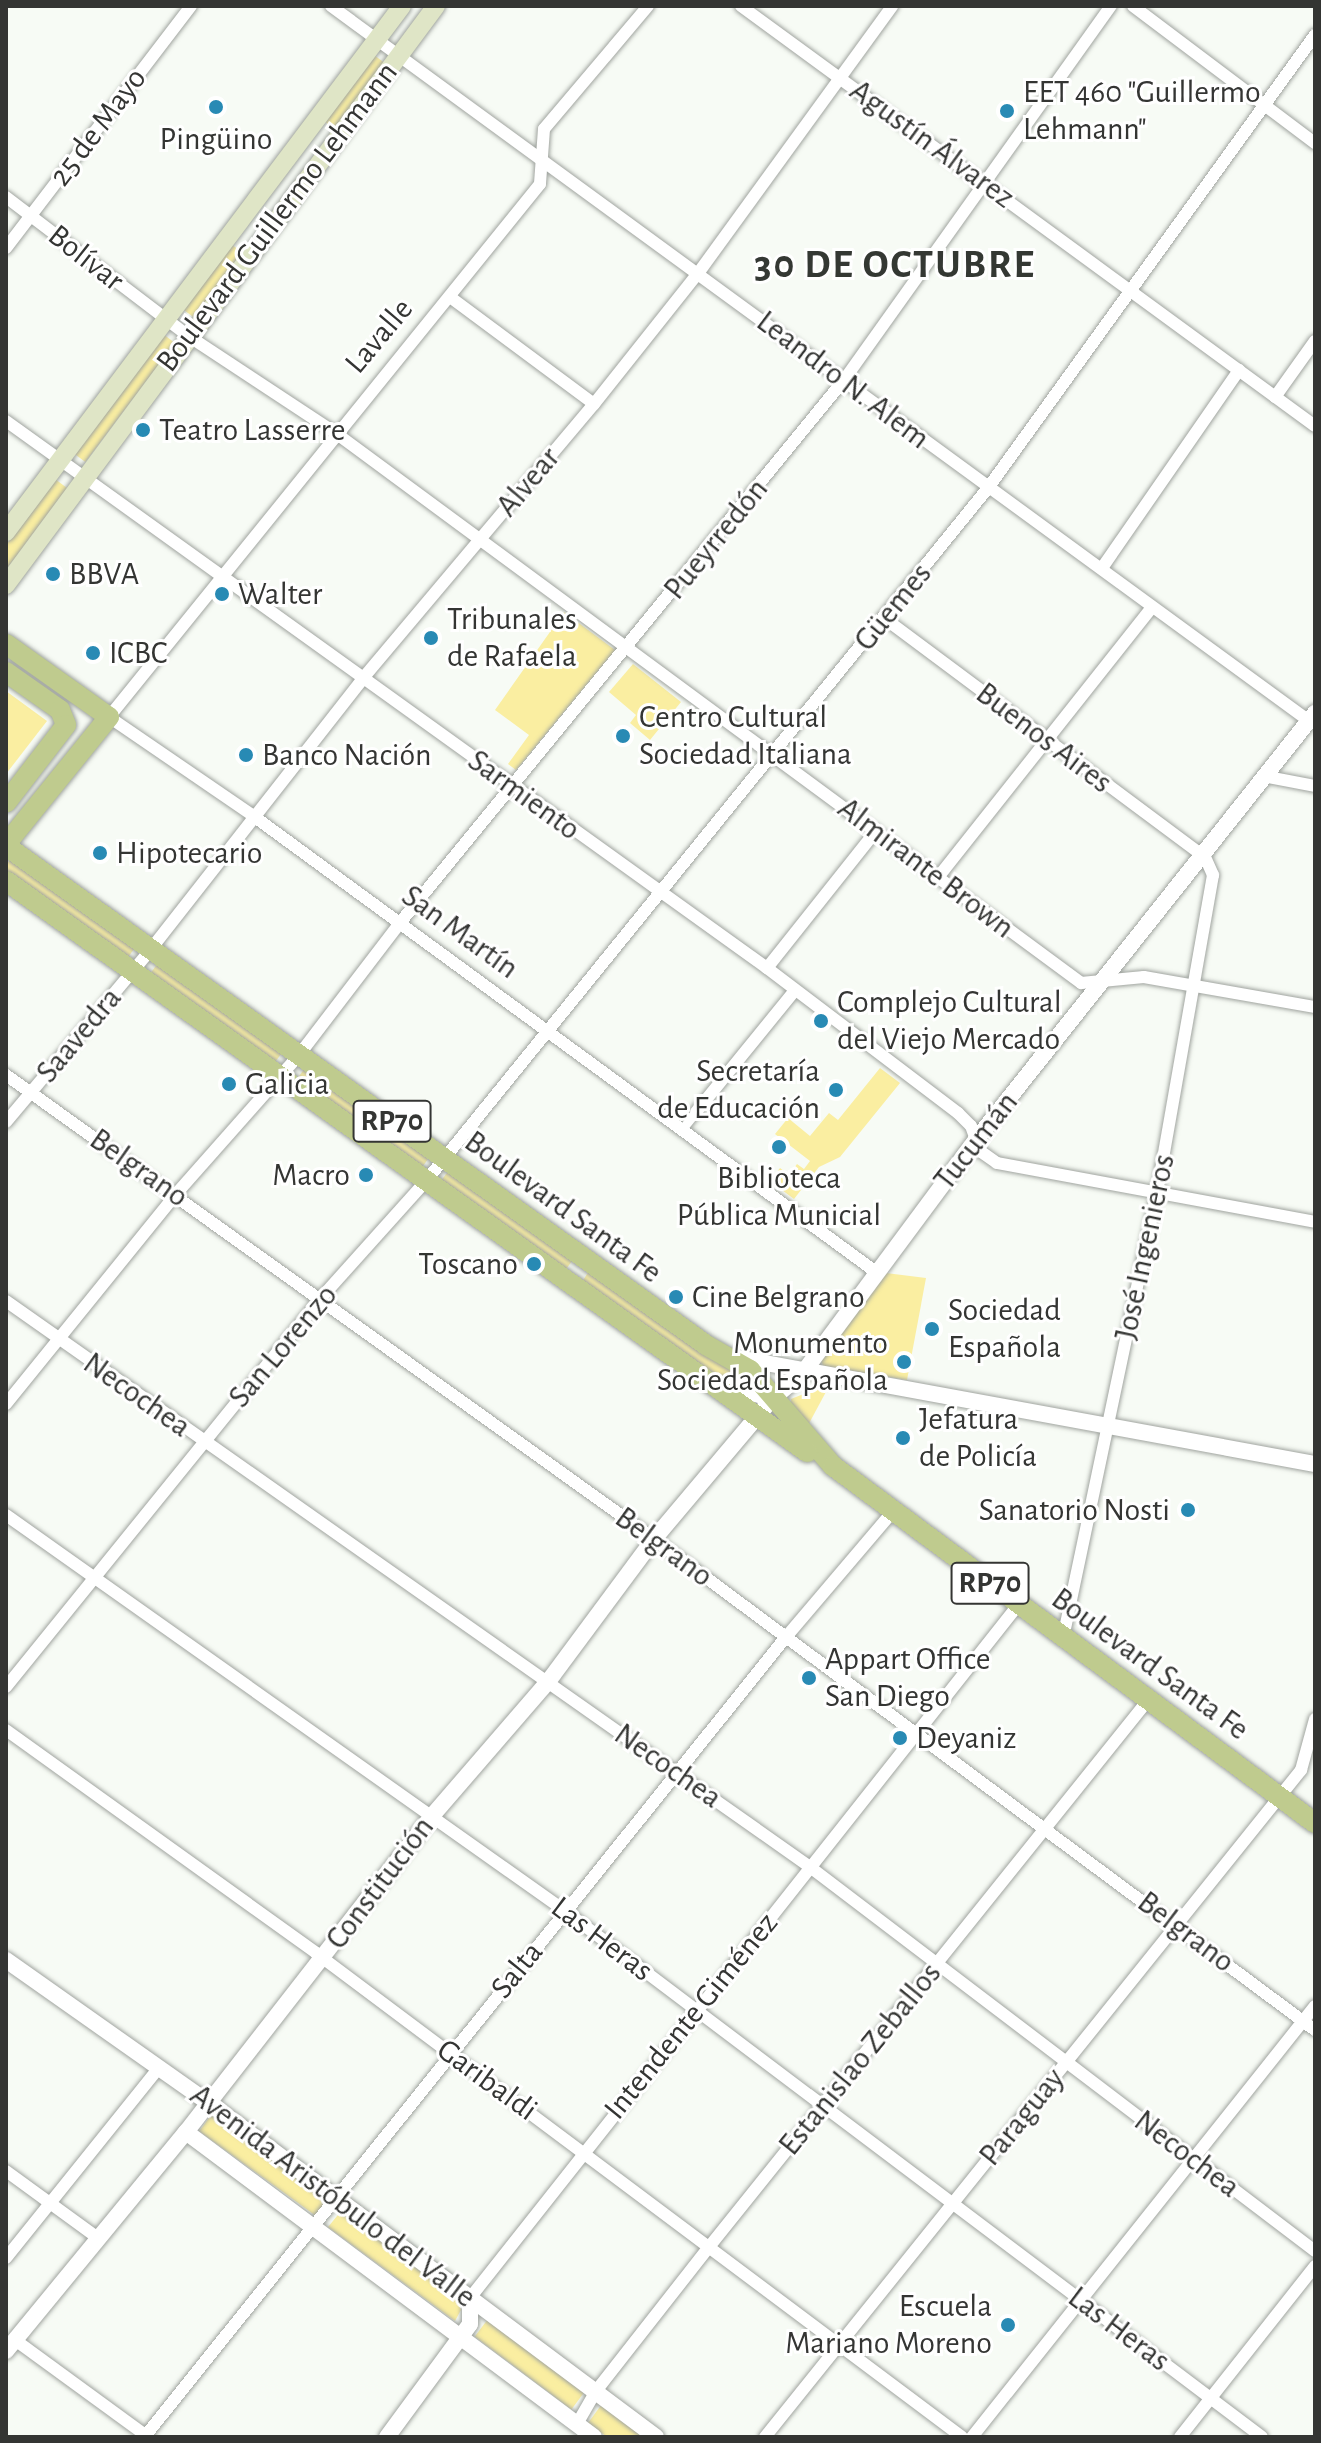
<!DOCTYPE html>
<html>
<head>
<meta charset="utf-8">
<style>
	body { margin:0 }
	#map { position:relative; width:1321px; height:2443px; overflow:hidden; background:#f7fbf5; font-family:"Alegreya Sans",sans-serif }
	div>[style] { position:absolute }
	.green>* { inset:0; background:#faeea1; transform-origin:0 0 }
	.roads { filter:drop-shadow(0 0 2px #a0a49f) drop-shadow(0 0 2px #a0a49f) }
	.pedestrian>* { height:9px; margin:-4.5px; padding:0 4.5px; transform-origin:4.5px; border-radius:4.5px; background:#fff }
	.minor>* { height:12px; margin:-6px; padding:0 6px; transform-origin:6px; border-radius:6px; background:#fff }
	.tertiary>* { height:16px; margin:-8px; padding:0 8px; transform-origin:8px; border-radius:8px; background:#fff }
	.secondary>* { height:18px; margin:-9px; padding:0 9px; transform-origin:9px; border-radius:9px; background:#dfe5c6 }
	.primary>* { height:20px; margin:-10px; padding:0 10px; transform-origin:10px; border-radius:10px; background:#bfcb8e }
	.dots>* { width:22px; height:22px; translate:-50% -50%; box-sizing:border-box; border:4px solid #fff; border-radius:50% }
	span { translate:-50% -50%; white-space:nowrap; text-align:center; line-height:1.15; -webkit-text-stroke:6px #fff; paint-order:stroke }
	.shield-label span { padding:2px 6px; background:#fff; border:2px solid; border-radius:6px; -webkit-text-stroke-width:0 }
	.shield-label { font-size:30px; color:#343533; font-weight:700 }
	.poi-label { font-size:32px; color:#343533 }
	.left { translate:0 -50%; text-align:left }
	.right { translate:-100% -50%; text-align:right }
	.street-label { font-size:32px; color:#343533 }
	.district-label { font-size:40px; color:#343833; font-weight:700; letter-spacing:2px }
	.frame { position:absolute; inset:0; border:8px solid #343533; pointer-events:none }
</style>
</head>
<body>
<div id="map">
	<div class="green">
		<div style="left:374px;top:55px;width:15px;height:83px;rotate:37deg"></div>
		<div style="left:231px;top:244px;width:15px;height:81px;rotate:37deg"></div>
		<div style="left:163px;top:334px;width:15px;height:149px;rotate:37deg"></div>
		<div style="clip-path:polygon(55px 479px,67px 488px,6px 570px,6px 545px)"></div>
		<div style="clip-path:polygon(564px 612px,615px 650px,516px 770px,508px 764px,529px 735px,495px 710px)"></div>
		<div style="clip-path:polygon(633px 664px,681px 702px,650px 740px,630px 723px,636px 715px,609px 692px)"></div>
		<div style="clip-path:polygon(6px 691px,47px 721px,6px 774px)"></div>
		<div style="left:11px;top:858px;width:153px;height:15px;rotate:36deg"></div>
		<div style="left:158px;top:963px;width:153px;height:14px;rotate:36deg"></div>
		<div style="left:305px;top:1068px;width:153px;height:14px;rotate:36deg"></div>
		<div style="clip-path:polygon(880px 1068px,900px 1083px,840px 1157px,819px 1167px,794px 1199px,770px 1181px,780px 1168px,789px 1175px,797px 1164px,804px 1169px,810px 1161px,775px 1134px,788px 1118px,810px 1136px,829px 1113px,838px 1120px)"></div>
		<div style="left:449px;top:1170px;width:153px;height:14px;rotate:36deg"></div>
		<div style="clip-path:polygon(589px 1271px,752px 1381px,745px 1389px,699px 1366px,582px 1282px)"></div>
		<div style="clip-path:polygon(878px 1272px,926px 1278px,907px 1380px,823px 1366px,820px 1357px)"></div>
		<div style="clip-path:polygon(816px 1389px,827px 1390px,806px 1429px,791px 1408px,791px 1399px)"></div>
		<div style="left:211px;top:2115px;width:145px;height:20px;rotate:36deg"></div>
		<div style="clip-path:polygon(342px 2210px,456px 2296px,461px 2310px,455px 2321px,328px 2227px)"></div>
		<div style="left:488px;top:2319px;width:121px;height:22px;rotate:37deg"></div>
		<div style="clip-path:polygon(602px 2404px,646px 2437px,607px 2437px,588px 2423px)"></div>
	</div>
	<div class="roads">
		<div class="pedestrian">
			<div style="left:682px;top:1129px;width:22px;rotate:-51deg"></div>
		</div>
		<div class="minor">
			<div style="left:331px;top:6px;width:1211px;rotate:36.17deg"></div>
			<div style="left:648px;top:6px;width:161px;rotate:130.2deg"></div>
			<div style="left:544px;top:129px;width:55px;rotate:94.2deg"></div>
			<div style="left:540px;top:184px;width:685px;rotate:128.96deg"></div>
			<div style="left:109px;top:717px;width:173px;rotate:34.4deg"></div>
			<div style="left:252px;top:815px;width:773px;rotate:36.22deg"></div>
			<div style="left:741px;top:6px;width:711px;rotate:36.19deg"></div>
			<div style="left:1133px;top:6px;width:228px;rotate:37deg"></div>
			<div style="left:6px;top:197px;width:228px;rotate:37.3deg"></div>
			<div style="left:187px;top:335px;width:180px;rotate:33.4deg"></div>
			<div style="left:337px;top:434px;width:925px;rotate:36.42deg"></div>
			<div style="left:1081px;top:983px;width:63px;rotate:-5.4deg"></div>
			<div style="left:1144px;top:977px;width:174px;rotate:10deg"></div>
			<div style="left:6px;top:248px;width:305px;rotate:-52.6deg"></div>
			<div style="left:450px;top:297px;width:179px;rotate:36.6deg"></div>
			<div style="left:1275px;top:397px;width:69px;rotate:-54.5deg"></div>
			<div style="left:6px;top:421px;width:937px;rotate:35.71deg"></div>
			<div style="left:767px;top:968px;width:240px;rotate:37.2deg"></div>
			<div style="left:958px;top:1113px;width:18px;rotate:45deg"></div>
			<div style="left:971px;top:1126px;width:27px;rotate:70deg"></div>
			<div style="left:980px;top:1151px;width:21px;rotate:35deg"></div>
			<div style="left:997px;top:1163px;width:323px;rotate:10.5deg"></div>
			<div style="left:1102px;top:568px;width:241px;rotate:-55.3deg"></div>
			<div style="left:884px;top:618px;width:400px;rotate:36.7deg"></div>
			<div style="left:1205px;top:857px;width:20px;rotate:66deg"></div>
			<div style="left:1213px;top:875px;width:322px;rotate:100deg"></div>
			<div style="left:1157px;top:1192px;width:455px;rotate:101.9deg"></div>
			<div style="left:1268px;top:777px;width:48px;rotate:10.8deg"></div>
			<div style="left:939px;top:876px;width:343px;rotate:-51.6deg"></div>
			<div style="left:767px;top:968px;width:175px;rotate:-51.5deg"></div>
			<div style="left:6px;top:1075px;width:797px;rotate:35.6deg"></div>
			<div style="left:654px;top:1539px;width:823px;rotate:36.61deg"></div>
			<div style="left:696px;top:1112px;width:157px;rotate:-50.9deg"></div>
			<div style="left:6px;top:1122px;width:226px;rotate:-50deg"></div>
			<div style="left:151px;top:949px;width:345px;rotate:-51.9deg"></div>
			<div style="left:364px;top:677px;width:357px;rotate:-49.9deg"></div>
			<div style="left:594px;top:404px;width:169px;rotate:-51.5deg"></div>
			<div style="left:699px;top:272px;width:329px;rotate:-54deg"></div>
			<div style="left:6px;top:1301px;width:983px;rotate:35.14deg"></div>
			<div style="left:810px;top:1867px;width:634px;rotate:37.25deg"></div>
			<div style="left:6px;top:1404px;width:270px;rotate:-51deg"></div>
			<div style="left:176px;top:1194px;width:186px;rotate:-48.5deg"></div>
			<div style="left:299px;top:1055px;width:165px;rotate:-52.6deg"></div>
			<div style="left:399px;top:924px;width:703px;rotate:-50.72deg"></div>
			<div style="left:844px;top:380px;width:460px;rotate:-54.5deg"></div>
			<div style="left:6px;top:1515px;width:685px;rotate:35.31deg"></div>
			<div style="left:565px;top:1911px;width:873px;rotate:37.04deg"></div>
			<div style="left:6px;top:1687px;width:499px;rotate:-51deg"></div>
			<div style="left:320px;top:1299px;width:159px;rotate:-48.1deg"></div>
			<div style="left:426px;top:1181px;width:892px;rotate:-50.96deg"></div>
			<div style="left:988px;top:488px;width:559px;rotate:-54.18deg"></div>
			<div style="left:6px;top:1730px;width:382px;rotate:35.7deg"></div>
			<div style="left:316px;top:1953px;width:807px;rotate:36.84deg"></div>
			<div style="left:6px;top:2171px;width:114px;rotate:36.1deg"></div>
			<div style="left:6px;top:2258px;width:244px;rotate:-51.2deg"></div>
			<div style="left:470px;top:2298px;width:883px;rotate:-51.66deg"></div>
			<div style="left:15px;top:2340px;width:165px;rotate:36.1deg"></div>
			<div style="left:577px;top:2424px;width:38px;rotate:-60deg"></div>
			<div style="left:596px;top:2391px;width:183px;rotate:-51.9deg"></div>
			<div style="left:709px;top:2247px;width:703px;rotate:-51.24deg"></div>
			<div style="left:146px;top:2435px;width:1023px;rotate:-51.27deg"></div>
			<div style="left:786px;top:1637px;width:168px;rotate:-49.6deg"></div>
			<div style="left:765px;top:2437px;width:856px;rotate:-51.21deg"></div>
			<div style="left:1301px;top:1770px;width:53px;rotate:-74.6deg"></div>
			<div style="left:972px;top:2437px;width:551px;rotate:-51.49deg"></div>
			<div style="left:1180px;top:2437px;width:218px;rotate:-51.7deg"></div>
		</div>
		<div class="tertiary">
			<div style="left:738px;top:1358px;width:587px;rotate:10.41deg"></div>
			<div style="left:723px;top:1384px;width:51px;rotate:17deg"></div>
			<div style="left:6px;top:1960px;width:248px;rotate:35.2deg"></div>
			<div style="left:209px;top:2103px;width:558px;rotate:36.77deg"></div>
			<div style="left:186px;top:2132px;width:509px;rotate:36.78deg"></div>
			<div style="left:6px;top:2351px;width:283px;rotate:-50.6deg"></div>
			<div style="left:186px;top:2132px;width:400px;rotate:-52.1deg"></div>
			<div style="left:432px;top:1816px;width:176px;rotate:-49.2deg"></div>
			<div style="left:547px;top:1683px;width:179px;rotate:-53.4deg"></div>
			<div style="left:654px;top:1539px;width:183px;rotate:-49.9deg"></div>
			<div style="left:772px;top:1399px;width:39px;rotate:-40deg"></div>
			<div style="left:802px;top:1374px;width:290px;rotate:-53.4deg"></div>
			<div style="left:975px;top:1141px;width:547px;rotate:-51.54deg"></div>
			<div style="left:387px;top:2437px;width:140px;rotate:-53.7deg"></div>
			<div style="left:470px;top:2324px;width:26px;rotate:-90deg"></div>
		</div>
		<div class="secondary">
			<div style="left:6px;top:532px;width:658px;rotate:-53.03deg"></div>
			<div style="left:6px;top:585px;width:721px;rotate:-53.4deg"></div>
		</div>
		<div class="primary">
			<div style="left:6px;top:644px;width:126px;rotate:35.3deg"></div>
			<div style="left:109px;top:717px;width:164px;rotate:129deg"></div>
			<div style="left:6px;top:672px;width:66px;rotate:35.1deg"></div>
			<div style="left:60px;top:710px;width:16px;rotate:68deg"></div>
			<div style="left:66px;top:725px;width:98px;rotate:127.6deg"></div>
			<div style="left:6px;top:846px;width:860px;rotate:35.48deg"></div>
			<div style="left:706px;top:1345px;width:51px;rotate:29.6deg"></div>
			<div style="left:750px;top:1370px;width:127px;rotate:49.2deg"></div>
			<div style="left:833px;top:1466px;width:600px;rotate:36.53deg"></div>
			<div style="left:6px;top:881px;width:984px;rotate:35.48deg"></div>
		</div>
	</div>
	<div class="dots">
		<div style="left:216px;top:107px;background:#288ab4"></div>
		<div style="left:1007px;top:111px;background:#288ab4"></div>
		<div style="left:143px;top:430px;background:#288ab4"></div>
		<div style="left:53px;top:574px;background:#288ab4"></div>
		<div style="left:222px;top:594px;background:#288ab4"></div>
		<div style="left:431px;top:638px;background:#288ab4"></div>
		<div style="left:93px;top:653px;background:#288ab4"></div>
		<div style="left:623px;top:736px;background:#288ab4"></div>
		<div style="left:246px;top:755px;background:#288ab4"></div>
		<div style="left:100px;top:853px;background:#288ab4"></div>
		<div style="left:821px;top:1021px;background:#288ab4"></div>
		<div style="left:229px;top:1084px;background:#288ab4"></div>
		<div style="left:836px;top:1090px;background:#288ab4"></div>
		<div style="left:779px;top:1147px;background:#288ab4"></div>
		<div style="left:366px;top:1175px;background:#288ab4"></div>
		<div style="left:534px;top:1264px;background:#288ab4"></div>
		<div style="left:676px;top:1297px;background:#288ab4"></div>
		<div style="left:932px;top:1329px;background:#288ab4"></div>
		<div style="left:904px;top:1362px;background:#288ab4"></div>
		<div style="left:903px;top:1438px;background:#288ab4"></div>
		<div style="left:1188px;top:1510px;background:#288ab4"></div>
		<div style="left:809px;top:1678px;background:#288ab4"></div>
		<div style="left:900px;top:1738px;background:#288ab4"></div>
		<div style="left:1008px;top:2325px;background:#288ab4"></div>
	</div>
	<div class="shield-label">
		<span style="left:392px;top:1121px">RP70</span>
		<span style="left:990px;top:1583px">RP70</span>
	</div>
	<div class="poi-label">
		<span class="left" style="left:1023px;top:111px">EET 460 "Guillermo<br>Lehmann"</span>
		<span style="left:216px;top:139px">Pingüino</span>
		<span class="left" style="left:159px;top:430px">Teatro Lasserre</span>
		<span class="left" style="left:69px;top:574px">BBVA</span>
		<span class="left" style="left:238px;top:594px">Walter</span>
		<span class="left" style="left:447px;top:638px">Tribunales<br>de Rafaela</span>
		<span class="left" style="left:109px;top:653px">ICBC</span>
		<span class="left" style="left:639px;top:736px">Centro Cultural<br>Sociedad Italiana</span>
		<span class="left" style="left:262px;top:755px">Banco Nación</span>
		<span class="left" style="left:116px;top:853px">Hipotecario</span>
		<span class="left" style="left:837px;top:1021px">Complejo Cultural<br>del Viejo Mercado</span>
		<span class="right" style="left:820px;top:1090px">Secretaría<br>de Educación</span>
		<span class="left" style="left:245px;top:1084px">Galicia</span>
		<span class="right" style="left:350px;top:1175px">Macro</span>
		<span style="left:779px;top:1197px">Biblioteca<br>Pública Municial</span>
		<span class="right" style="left:518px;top:1264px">Toscano</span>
		<span class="left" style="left:692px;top:1297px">Cine Belgrano</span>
		<span class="left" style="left:948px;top:1329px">Sociedad<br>Española</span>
		<span class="right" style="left:888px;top:1362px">Monumento<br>Sociedad Española</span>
		<span class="left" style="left:919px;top:1438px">Jefatura<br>de Policía</span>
		<span class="right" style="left:1170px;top:1510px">Sanatorio Nosti</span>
		<span class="left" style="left:825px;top:1678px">Appart Office<br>San Diego</span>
		<span class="left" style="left:916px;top:1738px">Deyaniz</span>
		<span class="right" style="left:992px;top:2325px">Escuela<br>Mariano Moreno</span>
	</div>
	<div class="street-label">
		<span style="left:98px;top:127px;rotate:-53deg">25 de Mayo</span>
		<span style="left:932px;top:144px;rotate:36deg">Agustín Álvarez</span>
		<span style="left:277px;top:217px;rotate:-53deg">Boulevard Guillermo Lehmann</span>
		<span style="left:86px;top:258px;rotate:38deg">Bolívar</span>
		<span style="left:379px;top:336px;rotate:-50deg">Lavalle</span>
		<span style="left:843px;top:380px;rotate:37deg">Leandro N. Alem</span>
		<span style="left:528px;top:482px;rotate:-50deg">Alvear</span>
		<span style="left:716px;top:539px;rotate:-51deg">Pueyrredón</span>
		<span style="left:893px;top:607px;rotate:-51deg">Güemes</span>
		<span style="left:1044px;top:738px;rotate:37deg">Buenos Aires</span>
		<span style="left:524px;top:795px;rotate:36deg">Sarmiento</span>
		<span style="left:926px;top:868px;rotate:37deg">Almirante Brown</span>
		<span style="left:460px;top:932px;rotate:36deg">San Martín</span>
		<span style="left:79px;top:1035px;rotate:-50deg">Saavedra</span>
		<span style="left:976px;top:1141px;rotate:-52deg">Tucumán</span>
		<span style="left:139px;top:1168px;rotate:35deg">Belgrano</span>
		<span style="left:563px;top:1207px;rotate:36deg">Boulevard Santa Fe</span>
		<span style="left:1145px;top:1247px;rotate:-78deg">José Ingenieros</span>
		<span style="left:283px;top:1346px;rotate:-50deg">San Lorenzo</span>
		<span style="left:137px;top:1395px;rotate:35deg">Necochea</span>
		<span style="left:664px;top:1547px;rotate:36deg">Belgrano</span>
		<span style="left:1150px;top:1664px;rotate:36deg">Boulevard Santa Fe</span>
		<span style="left:668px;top:1766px;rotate:35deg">Necochea</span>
		<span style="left:380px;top:1883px;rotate:-53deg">Constitución</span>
		<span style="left:1186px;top:1932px;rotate:37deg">Belgrano</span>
		<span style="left:602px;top:1939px;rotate:37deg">Las Heras</span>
		<span style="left:517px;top:1970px;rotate:-51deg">Salta</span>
		<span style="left:691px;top:2016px;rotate:-51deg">Intendente Giménez</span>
		<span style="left:860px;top:2059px;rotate:-51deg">Estanislao Zeballos</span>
		<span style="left:487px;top:2080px;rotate:36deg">Garibaldi</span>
		<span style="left:1022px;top:2117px;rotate:-51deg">Paraguay</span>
		<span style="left:1187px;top:2154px;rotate:37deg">Necochea</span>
		<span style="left:333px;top:2196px;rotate:37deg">Avenida Aristóbulo del Valle</span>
		<span style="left:1119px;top:2329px;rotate:37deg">Las Heras</span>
	</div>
	<div class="district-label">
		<span style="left:895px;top:265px">30 DE OCTUBRE</span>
	</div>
	<div class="frame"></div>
</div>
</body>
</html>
